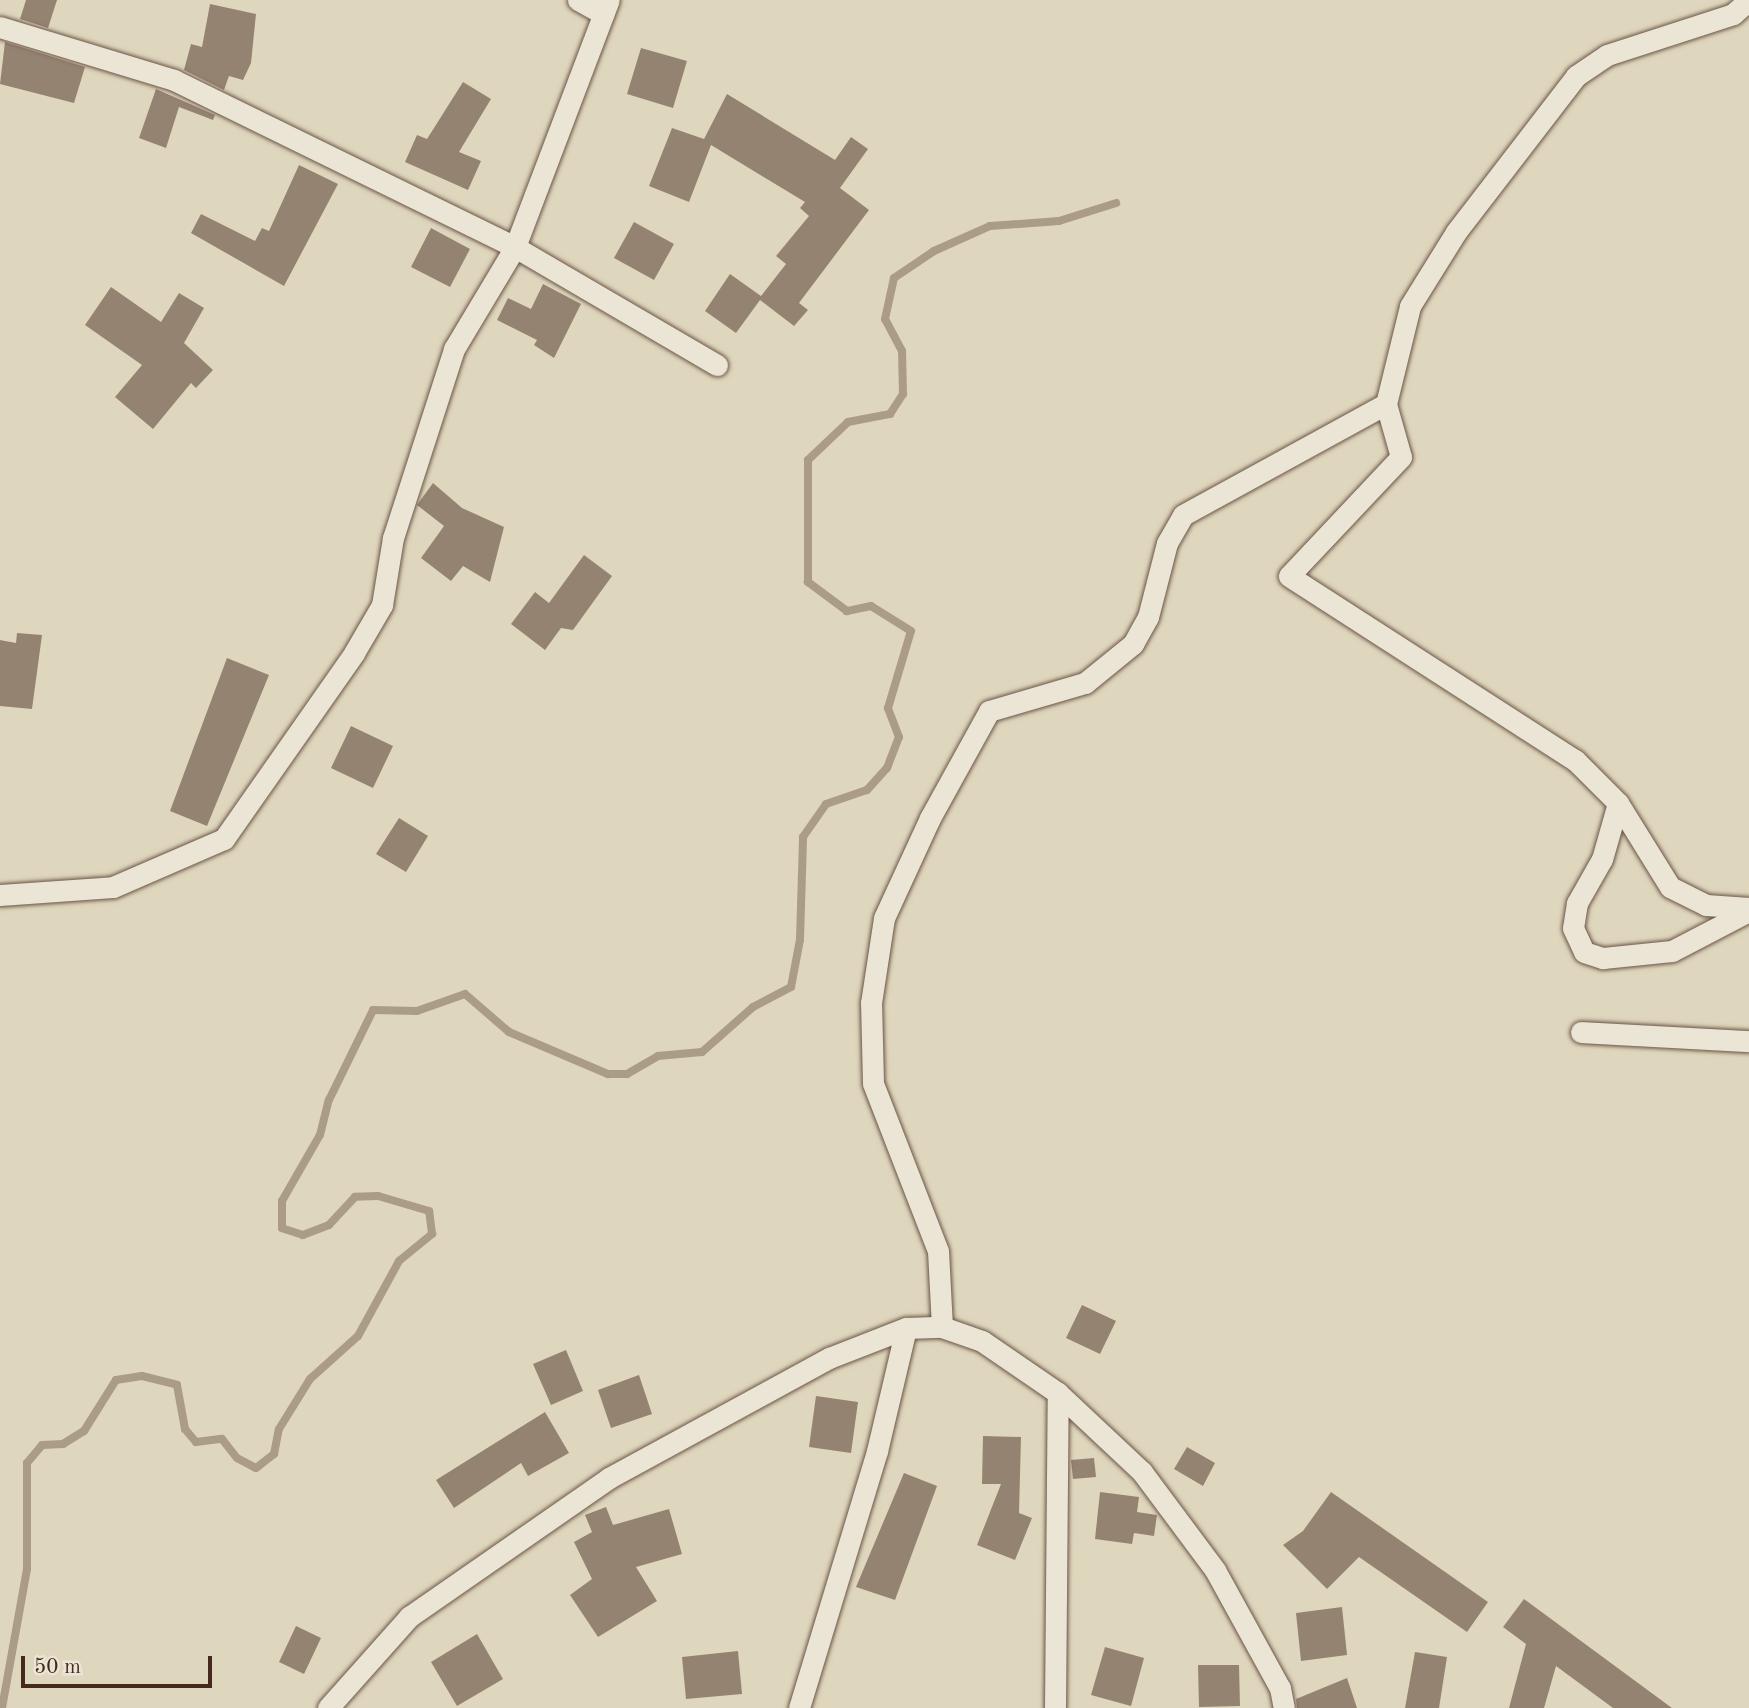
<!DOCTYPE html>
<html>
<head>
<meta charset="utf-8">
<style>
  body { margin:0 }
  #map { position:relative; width:1749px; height:1708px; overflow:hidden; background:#dfd7bd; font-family:"Old Standard TT",serif }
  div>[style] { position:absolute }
  .stream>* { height:8px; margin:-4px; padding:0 4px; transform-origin:4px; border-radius:4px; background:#ab9c87 }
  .building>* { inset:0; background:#958371 }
  .roads { filter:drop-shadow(0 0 2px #6c5446) drop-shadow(0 0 2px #6c5446) }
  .minor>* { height:21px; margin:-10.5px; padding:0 10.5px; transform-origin:10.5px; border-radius:10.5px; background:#eae5d4 }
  span { translate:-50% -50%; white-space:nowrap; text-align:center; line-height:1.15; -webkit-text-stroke:5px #eae5d4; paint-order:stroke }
  .scale { position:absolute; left:21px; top:1656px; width:191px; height:32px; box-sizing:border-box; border:4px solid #45291e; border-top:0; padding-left:9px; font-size:21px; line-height:24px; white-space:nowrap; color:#45291e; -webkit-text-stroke:5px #eae5d4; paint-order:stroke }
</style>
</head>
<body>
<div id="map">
  <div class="stream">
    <i style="left:2px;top:1708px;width:141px;rotate:-79.8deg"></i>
    <i style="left:27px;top:1569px;width:106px;rotate:-90deg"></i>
    <i style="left:27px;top:1463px;width:23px;rotate:-50deg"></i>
    <i style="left:42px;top:1445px;width:21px;rotate:-3deg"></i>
    <i style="left:63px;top:1444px;width:25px;rotate:-32deg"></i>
    <i style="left:84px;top:1431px;width:60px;rotate:-57.9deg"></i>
    <i style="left:116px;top:1380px;width:26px;rotate:-9deg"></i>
    <i style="left:142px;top:1376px;width:36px;rotate:14deg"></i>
    <i style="left:177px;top:1385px;width:45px;rotate:79.7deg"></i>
    <i style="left:185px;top:1429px;width:17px;rotate:50deg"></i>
    <i style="left:196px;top:1442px;width:26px;rotate:-7deg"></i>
    <i style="left:222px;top:1439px;width:24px;rotate:52deg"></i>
    <i style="left:237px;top:1458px;width:21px;rotate:28deg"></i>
    <i style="left:256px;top:1468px;width:23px;rotate:-38deg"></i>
    <i style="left:274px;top:1454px;width:25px;rotate:-79deg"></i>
    <i style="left:279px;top:1429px;width:59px;rotate:-58.2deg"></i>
    <i style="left:310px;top:1379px;width:64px;rotate:-41.9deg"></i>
    <i style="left:358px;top:1336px;width:85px;rotate:-61.3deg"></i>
    <i style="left:399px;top:1261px;width:43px;rotate:-39.3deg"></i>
    <i style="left:432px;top:1234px;width:23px;rotate:-97deg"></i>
    <i style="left:429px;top:1211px;width:53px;rotate:-163.6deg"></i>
    <i style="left:378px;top:1196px;width:23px;rotate:178deg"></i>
    <i style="left:355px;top:1197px;width:38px;rotate:133deg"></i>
    <i style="left:329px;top:1225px;width:28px;rotate:159deg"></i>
    <i style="left:303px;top:1235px;width:22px;rotate:-162deg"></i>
    <i style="left:282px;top:1228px;width:27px;rotate:-90deg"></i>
    <i style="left:282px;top:1201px;width:76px;rotate:-60.1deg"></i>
    <i style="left:320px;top:1135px;width:36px;rotate:-76deg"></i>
    <i style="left:329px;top:1100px;width:100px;rotate:-63.9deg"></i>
    <i style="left:373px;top:1010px;width:44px;rotate:1.3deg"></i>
    <i style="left:417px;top:1011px;width:51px;rotate:-19.5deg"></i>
    <i style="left:465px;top:994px;width:58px;rotate:40.8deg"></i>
    <i style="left:509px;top:1032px;width:108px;rotate:23deg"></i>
    <i style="left:608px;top:1074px;width:19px"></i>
    <i style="left:627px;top:1074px;width:36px;rotate:-30deg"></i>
    <i style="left:658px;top:1056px;width:44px;rotate:-5.2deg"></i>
    <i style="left:702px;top:1052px;width:68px;rotate:-41.4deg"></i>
    <i style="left:753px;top:1007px;width:43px;rotate:-27.8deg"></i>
    <i style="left:791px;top:987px;width:48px;rotate:-79.2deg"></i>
    <i style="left:800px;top:940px;width:103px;rotate:-88.3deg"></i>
    <i style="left:803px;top:837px;width:40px;rotate:-55.1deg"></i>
    <i style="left:826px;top:804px;width:43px;rotate:-18.9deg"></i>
    <i style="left:867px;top:790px;width:30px;rotate:-48deg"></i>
    <i style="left:887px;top:768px;width:33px;rotate:-69deg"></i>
    <i style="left:899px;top:737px;width:31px;rotate:-111deg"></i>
    <i style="left:888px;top:708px;width:80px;rotate:-73.4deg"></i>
    <i style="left:911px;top:631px;width:47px;rotate:-148deg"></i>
    <i style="left:871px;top:606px;width:25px;rotate:168deg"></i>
    <i style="left:847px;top:611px;width:49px;rotate:-143.4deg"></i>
    <i style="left:808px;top:582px;width:122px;rotate:-90deg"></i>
    <i style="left:808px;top:460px;width:55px;rotate:-43.5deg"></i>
    <i style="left:848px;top:422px;width:43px;rotate:-10.8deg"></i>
    <i style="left:890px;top:414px;width:24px;rotate:-57deg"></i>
    <i style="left:903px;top:394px;width:43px;rotate:-91.3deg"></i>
    <i style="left:902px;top:351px;width:36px;rotate:-118deg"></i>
    <i style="left:885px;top:319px;width:42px;rotate:-77.6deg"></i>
    <i style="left:894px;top:278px;width:48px;rotate:-34deg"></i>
    <i style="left:934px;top:251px;width:61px;rotate:-24.1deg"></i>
    <i style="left:990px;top:226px;width:69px;rotate:-4.1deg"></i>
    <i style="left:1059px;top:221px;width:60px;rotate:-17.5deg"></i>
  </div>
  <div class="building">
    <i style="clip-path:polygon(26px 0,57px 0,48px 28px,20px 19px)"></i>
    <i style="clip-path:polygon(210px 4px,256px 14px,251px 63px,243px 80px,229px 76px,224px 90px,184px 70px,191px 44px,202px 47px)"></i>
    <i style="clip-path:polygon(5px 42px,85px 67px,74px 103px,0 84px)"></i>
    <i style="clip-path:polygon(641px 48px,687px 61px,673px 108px,627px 94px)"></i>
    <i style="clip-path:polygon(463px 82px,491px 99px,459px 152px,481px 161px,468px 190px,405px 162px,417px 135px,427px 139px)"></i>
    <i style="clip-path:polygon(156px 89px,215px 115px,213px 120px,179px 107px,166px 148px,139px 138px)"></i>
    <i style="clip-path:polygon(727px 94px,835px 160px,851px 137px,868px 149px,840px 188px,869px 210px,799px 303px,808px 310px,794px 326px,760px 300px,736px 333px,705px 311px,730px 274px,761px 296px,786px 264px,776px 256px,809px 216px,800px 208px,805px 202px,711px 145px,689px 202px,649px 186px,672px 128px,704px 139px)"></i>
    <i style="clip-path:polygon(299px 165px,338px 184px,284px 286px,191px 233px,201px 214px,255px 241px,262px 228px,269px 231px)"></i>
    <i style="clip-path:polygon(634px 222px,674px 244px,654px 280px,614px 258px)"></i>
    <i style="clip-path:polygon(431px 228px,470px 249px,450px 287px,411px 267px)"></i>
    <i style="clip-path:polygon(543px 284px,581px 304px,554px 358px,534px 345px,537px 340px,497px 320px,508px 298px,531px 309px)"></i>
    <i style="clip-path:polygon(111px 287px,161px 322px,179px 293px,204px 308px,184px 343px,213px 370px,196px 388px,191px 383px,153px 429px,115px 397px,142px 365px,85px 325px)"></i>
    <i style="clip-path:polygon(433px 483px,462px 508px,504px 527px,490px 582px,463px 566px,451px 581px,421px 558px,444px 526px,417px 505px)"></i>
    <i style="clip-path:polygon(584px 555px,612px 576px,573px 630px,561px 628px,545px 650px,511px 624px,535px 592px,549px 603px)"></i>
    <i style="clip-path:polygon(17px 633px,42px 635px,32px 709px,0 706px,0 640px,16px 643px)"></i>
    <i style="clip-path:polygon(227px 658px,269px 675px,207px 826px,170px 811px)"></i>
    <i style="clip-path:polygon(351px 726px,393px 746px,373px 788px,331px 768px)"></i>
    <i style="clip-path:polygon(399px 818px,428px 836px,406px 872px,376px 854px)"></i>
    <i style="clip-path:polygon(1082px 1305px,1116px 1321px,1100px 1354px,1066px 1338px)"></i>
    <i style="clip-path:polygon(566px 1350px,583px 1391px,551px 1405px,533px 1364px)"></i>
    <i style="clip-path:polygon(639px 1375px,652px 1414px,611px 1428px,598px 1390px)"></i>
    <i style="clip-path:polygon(816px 1396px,858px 1402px,851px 1453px,809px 1447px)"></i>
    <i style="clip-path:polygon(545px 1412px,569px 1453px,528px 1476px,521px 1463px,454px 1508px,436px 1480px)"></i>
    <i style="clip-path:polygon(983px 1436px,1021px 1437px,1019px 1513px,1032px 1518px,1015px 1560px,977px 1545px,1001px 1484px,982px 1484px)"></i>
    <i style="clip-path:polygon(1187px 1447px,1215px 1463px,1203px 1486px,1174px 1469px)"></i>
    <i style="clip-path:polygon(1094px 1458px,1096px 1477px,1073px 1479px,1071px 1460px)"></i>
    <i style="clip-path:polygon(904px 1473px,937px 1486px,895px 1600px,856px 1587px)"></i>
    <i style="clip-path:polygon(1100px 1492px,1139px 1497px,1137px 1512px,1157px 1515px,1154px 1536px,1134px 1533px,1132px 1544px,1095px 1539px)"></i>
    <i style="clip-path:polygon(1331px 1492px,1488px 1602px,1467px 1632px,1359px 1557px,1327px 1589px,1283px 1545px,1303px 1531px)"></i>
    <i style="clip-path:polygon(606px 1507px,613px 1525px,669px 1509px,682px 1554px,636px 1567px,657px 1601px,598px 1637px,570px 1595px,592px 1579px,574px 1542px,592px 1532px,585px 1515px)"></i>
    <i style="clip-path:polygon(1524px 1599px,1672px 1708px,1613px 1708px,1556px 1666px,1544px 1708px,1509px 1708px,1526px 1644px,1503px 1627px)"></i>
    <i style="clip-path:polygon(1342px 1607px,1347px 1655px,1301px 1661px,1296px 1613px)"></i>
    <i style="clip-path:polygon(296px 1626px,321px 1638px,304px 1674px,279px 1662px)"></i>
    <i style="clip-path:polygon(477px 1634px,503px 1679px,457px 1706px,431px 1662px)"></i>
    <i style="clip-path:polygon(1105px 1647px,1144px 1658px,1131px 1706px,1091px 1695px)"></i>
    <i style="clip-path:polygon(738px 1651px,742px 1694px,686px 1699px,682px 1657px)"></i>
    <i style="clip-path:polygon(1415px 1652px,1447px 1657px,1439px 1708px,1405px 1708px)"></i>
    <i style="clip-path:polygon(1198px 1665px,1239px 1665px,1240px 1706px,1199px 1707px)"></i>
    <i style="clip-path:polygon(1347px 1678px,1357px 1708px,1297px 1708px,1296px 1699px)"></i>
  </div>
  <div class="roads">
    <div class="minor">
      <i style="left:578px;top:0;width:29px;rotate:29deg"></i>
      <i style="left:0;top:27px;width:182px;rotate:16.9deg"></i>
      <i style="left:174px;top:80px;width:380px;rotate:26.1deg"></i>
      <i style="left:515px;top:247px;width:234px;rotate:30.3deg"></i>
      <i style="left:1386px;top:404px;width:101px;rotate:-76.2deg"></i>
      <i style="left:1410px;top:306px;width:87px;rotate:-58.1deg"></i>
      <i style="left:1456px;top:232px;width:197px;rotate:-52.4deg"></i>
      <i style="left:1576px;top:76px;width:37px;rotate:-34deg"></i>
      <i style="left:1607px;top:55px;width:133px;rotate:-18deg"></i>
      <i style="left:1733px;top:14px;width:21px;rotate:-41deg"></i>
      <i style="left:1618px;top:803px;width:99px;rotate:58.2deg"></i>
      <i style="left:1670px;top:887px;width:40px;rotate:26.6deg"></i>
      <i style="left:1706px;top:905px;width:43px;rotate:4deg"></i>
      <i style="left:0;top:895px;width:113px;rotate:-4deg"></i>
      <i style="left:113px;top:887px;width:121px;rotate:-23.4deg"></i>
      <i style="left:224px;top:839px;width:227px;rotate:-55deg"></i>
      <i style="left:354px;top:653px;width:56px;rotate:-59.7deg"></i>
      <i style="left:382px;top:605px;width:68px;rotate:-80.7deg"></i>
      <i style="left:393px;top:538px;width:199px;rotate:-72.1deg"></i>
      <i style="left:454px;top:349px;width:119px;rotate:-59.1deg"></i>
      <i style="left:515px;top:247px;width:264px;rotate:-69.2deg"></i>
      <i style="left:1581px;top:1032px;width:168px;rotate:3.1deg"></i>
      <i style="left:942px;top:1327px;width:76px;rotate:-93deg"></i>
      <i style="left:938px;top:1251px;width:180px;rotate:-111.2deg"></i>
      <i style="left:873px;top:1083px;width:80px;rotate:-91.4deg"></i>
      <i style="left:871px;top:1003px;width:86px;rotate:-81.3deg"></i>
      <i style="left:884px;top:918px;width:110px;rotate:-65.3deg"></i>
      <i style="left:930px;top:818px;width:122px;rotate:-61.1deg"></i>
      <i style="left:989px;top:711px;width:100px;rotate:-16.3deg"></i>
      <i style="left:1085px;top:683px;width:62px;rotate:-39.1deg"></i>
      <i style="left:1133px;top:644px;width:31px;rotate:-61deg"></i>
      <i style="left:1148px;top:617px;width:76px;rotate:-75.6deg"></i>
      <i style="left:1167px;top:543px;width:32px;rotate:-60deg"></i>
      <i style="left:1183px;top:515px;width:231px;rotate:-28.7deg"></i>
      <i style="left:1386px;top:404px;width:55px;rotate:74.2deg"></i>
      <i style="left:1401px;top:457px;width:163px;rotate:133.3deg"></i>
      <i style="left:1289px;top:576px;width:340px;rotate:32.8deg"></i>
      <i style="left:1575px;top:760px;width:61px;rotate:45deg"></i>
      <i style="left:1618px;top:803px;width:58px;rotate:105.9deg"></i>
      <i style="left:1602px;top:859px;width:51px;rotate:119.6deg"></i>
      <i style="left:1577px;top:903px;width:25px;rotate:99deg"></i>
      <i style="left:1573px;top:928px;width:26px;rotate:65deg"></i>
      <i style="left:1584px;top:952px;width:20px;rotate:18deg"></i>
      <i style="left:1603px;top:958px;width:69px;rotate:-5.8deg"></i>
      <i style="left:1672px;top:951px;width:87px;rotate:-27.5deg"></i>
      <i style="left:328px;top:1708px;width:122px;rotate:-48.3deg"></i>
      <i style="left:409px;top:1617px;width:244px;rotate:-34.8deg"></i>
      <i style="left:609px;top:1478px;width:251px;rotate:-28.6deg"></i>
      <i style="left:829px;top:1358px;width:83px;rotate:-21.3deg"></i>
      <i style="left:906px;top:1328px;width:36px;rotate:-2deg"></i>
      <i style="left:942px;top:1327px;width:42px;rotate:19.3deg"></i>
      <i style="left:982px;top:1341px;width:92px;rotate:34.4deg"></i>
      <i style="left:1058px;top:1393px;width:115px;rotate:43.2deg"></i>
      <i style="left:1142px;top:1472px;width:122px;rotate:53.3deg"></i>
      <i style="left:1215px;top:1570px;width:135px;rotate:61.2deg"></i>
      <i style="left:1280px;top:1688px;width:20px;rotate:79deg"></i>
      <i style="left:799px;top:1708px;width:269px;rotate:-73.1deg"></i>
      <i style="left:877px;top:1451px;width:126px;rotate:-76.7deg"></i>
      <i style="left:1055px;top:1708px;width:315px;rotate:-89.5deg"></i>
    </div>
  </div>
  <div class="scale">50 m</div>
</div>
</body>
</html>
